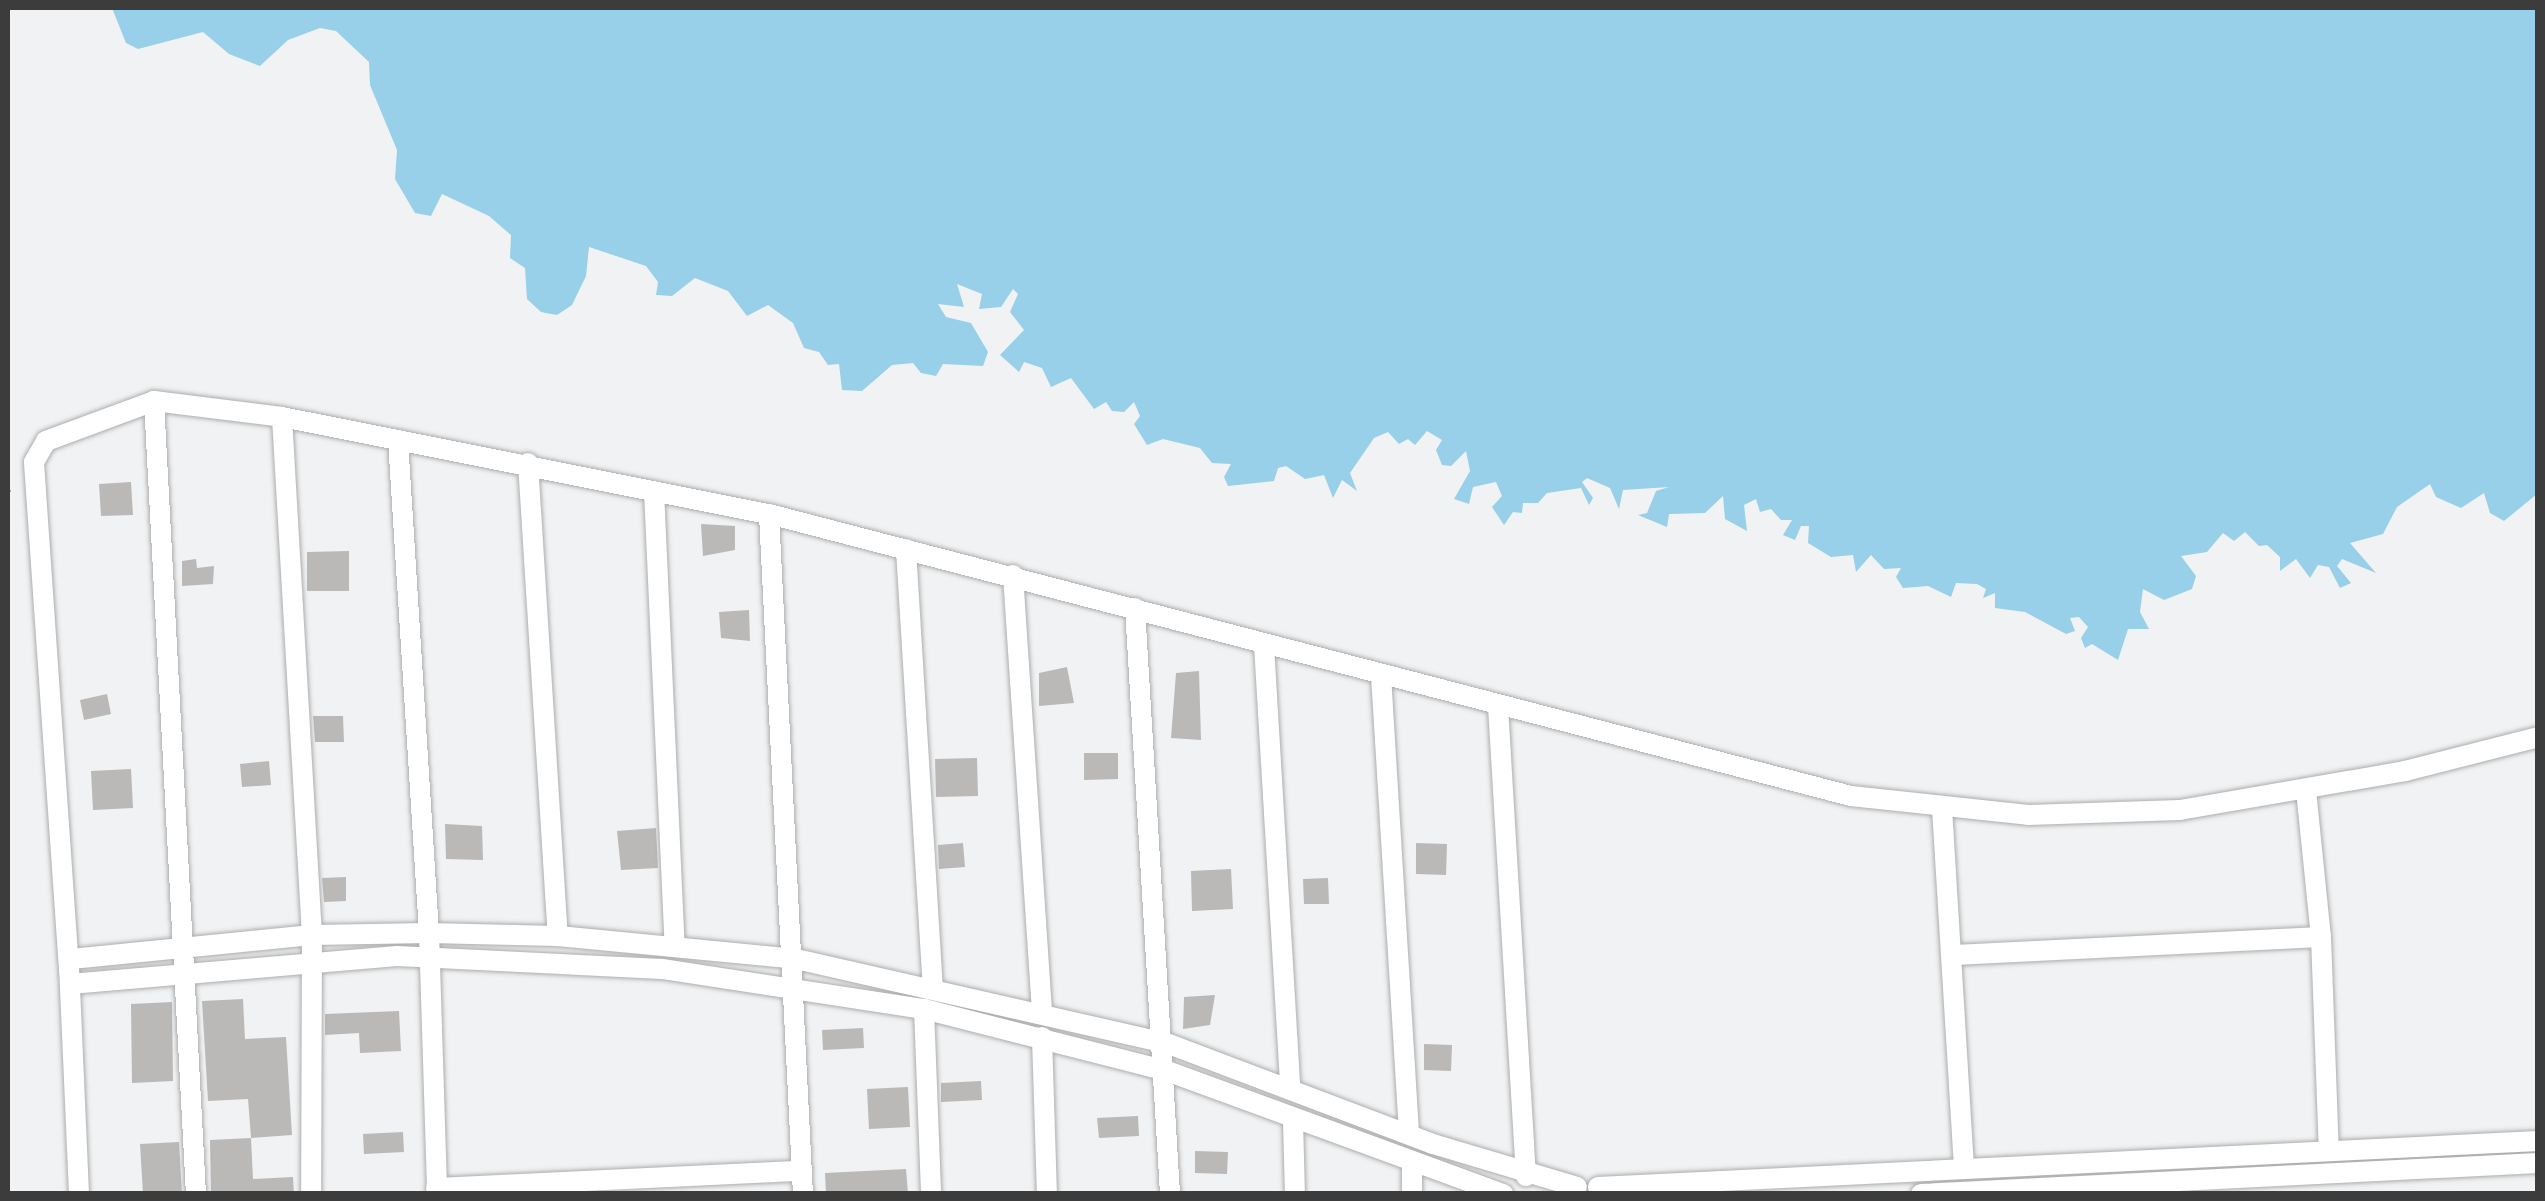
<!DOCTYPE html>
<html>
<head>
<meta charset="utf-8">
<style>
  body { margin:0 }
  #map { position:relative; width:2545px; height:1201px; overflow:hidden; background:#f1f2f3; font-family:"PT Sans",sans-serif }
  div>[style] { position:absolute }
  .water>* { inset:0; background:#98cfe9 }
  .building>* { inset:0; background:#bab9b8 }
  .path>* { height:4px; margin-top:-2px; transform-origin:0; background:repeating-linear-gradient(90deg,#a3a4a4 0 2.5px,transparent 0 10.5px) }
  .roads { filter:drop-shadow(0 0 2px #acadae) drop-shadow(0 0 2px #acadae) }
  .minor>* { height:20px; margin:-10px; padding:0 10px; transform-origin:10px; border-radius:10px; background:#fff }
  span { translate:-50% -50%; white-space:nowrap; text-align:center; line-height:1.15; -webkit-text-stroke:10px #fff; paint-order:stroke }
  .frame { position:absolute; inset:0; border:10px solid #3c3c3c; pointer-events:none }
</style>
</head>
<body>
<div id="map">
  <div class="water">
    <i style="clip-path:polygon(112px 8px,2537px 8px,2537px 494px,2504px 521px,2490px 513px,2484px 493px,2461px 508px,2436px 497px,2430px 484px,2397px 507px,2383px 534px,2350px 543px,2376px 573px,2342px 559px,2337px 566px,2351px 583px,2340px 588px,2329px 567px,2318px 565px,2310px 578px,2296px 559px,2280px 571px,2280px 557px,2267px 545px,2259px 546px,2245px 532px,2234px 541px,2223px 533px,2207px 552px,2181px 556px,2196px 576px,2192px 589px,2164px 600px,2143px 589px,2140px 612px,2149px 629px,2128px 629px,2118px 660px,2092px 644px,2085px 648px,2081px 638px,2088px 627px,2079px 617px,2070px 618px,2075px 631px,2066px 634px,2025px 612px,1995px 608px,1995px 593px,1983px 598px,1986px 589px,1977px 584px,1956px 583px,1951px 597px,1928px 586px,1903px 588px,1896px 577px,1901px 568px,1884px 569px,1871px 555px,1856px 572px,1853px 555px,1831px 557px,1808px 543px,1809px 526px,1801px 526px,1795px 540px,1783px 535px,1792px 520px,1781px 520px,1771px 509px,1760px 512px,1756px 499px,1744px 505px,1747px 531px,1725px 519px,1723px 496px,1705px 513px,1669px 514px,1667px 527px,1638px 515px,1647px 513px,1656px 491px,1669px 487px,1623px 490px,1619px 509px,1610px 488px,1587px 478px,1582px 482px,1593px 498px,1589px 505px,1581px 488px,1547px 493px,1538px 503px,1523px 503px,1522px 513px,1513px 512px,1504px 525px,1492px 507px,1502px 496px,1496px 482px,1473px 487px,1469px 504px,1454px 499px,1470px 471px,1466px 451px,1451px 466px,1442px 465px,1436px 450px,1442px 440px,1427px 431px,1415px 445px,1408px 439px,1399px 444px,1388px 432px,1374px 438px,1350px 473px,1357px 491px,1342px 480px,1333px 498px,1324px 475px,1305px 479px,1286px 466px,1278px 468px,1274px 481px,1228px 486px,1224px 477px,1231px 464px,1212px 463px,1200px 448px,1163px 439px,1147px 445px,1134px 424px,1140px 416px,1134px 402px,1124px 412px,1112px 411px,1106px 402px,1094px 409px,1071px 378px,1051px 387px,1042px 368px,1024px 362px,1019px 372px,1000px 355px,1024px 330px,1010px 312px,1018px 294px,1013px 289px,1001px 307px,979px 309px,982px 294px,957px 284px,964px 307px,938px 304px,946px 317px,971px 323px,988px 352px,983px 366px,943px 364px,936px 376px,921px 373px,913px 363px,892px 365px,862px 391px,842px 390px,839px 364px,828px 365px,819px 352px,804px 348px,793px 323px,768px 305px,747px 316px,728px 291px,695px 278px,672px 296px,656px 295px,658px 282px,646px 266px,589px 247px,586px 276px,572px 305px,557px 315px,541px 312px,527px 299px,525px 268px,510px 258px,511px 235px,489px 216px,442px 194px,431px 216px,415px 213px,395px 179px,397px 150px,370px 85px,369px 62px,336px 31px,320px 28px,288px 40px,260px 66px,229px 54px,203px 32px,138px 49px,126px 43px)"></i>
  </div>
  <div class="building">
    <i style="clip-path:polygon(131px 482px,133px 515px,101px 516px,99px 484px)"></i>
    <i style="clip-path:polygon(701px 524px,735px 526px,735px 550px,703px 556px)"></i>
    <i style="clip-path:polygon(349px 551px,349px 591px,307px 591px,307px 552px)"></i>
    <i style="clip-path:polygon(196px 559px,197px 568px,214px 566px,213px 584px,182px 586px,182px 561px)"></i>
    <i style="clip-path:polygon(749px 610px,750px 641px,721px 638px,719px 612px)"></i>
    <i style="clip-path:polygon(1067px 667px,1074px 703px,1039px 706px,1039px 673px)"></i>
    <i style="clip-path:polygon(1199px 671px,1201px 740px,1171px 738px,1176px 673px)"></i>
    <i style="clip-path:polygon(107px 694px,111px 714px,84px 720px,80px 700px)"></i>
    <i style="clip-path:polygon(313px 716px,343px 716px,344px 742px,315px 742px)"></i>
    <i style="clip-path:polygon(1084px 753px,1118px 753px,1118px 779px,1084px 780px)"></i>
    <i style="clip-path:polygon(977px 758px,978px 796px,936px 797px,935px 759px)"></i>
    <i style="clip-path:polygon(269px 761px,271px 785px,242px 787px,240px 764px)"></i>
    <i style="clip-path:polygon(131px 769px,133px 808px,93px 810px,91px 771px)"></i>
    <i style="clip-path:polygon(445px 824px,482px 826px,483px 860px,446px 859px)"></i>
    <i style="clip-path:polygon(656px 828px,658px 868px,621px 870px,617px 831px)"></i>
    <i style="clip-path:polygon(963px 843px,965px 867px,939px 869px,938px 845px)"></i>
    <i style="clip-path:polygon(1416px 843px,1447px 844px,1446px 875px,1416px 874px)"></i>
    <i style="clip-path:polygon(1231px 869px,1233px 909px,1192px 911px,1191px 871px)"></i>
    <i style="clip-path:polygon(346px 877px,346px 901px,324px 902px,322px 878px)"></i>
    <i style="clip-path:polygon(1328px 878px,1329px 904px,1304px 904px,1303px 879px)"></i>
    <i style="clip-path:polygon(1215px 995px,1210px 1025px,1183px 1029px,1184px 997px)"></i>
    <i style="clip-path:polygon(243px 999px,245px 1039px,286px 1037px,292px 1135px,251px 1138px,253px 1179px,293px 1177px,294px 1194px,211px 1194px,210px 1140px,251px 1138px,248px 1099px,208px 1101px,202px 1001px)"></i>
    <i style="clip-path:polygon(172px 1002px,173px 1081px,132px 1083px,131px 1004px)"></i>
    <i style="clip-path:polygon(399px 1011px,401px 1051px,360px 1053px,359px 1033px,325px 1035px,325px 1014px)"></i>
    <i style="clip-path:polygon(863px 1028px,864px 1048px,823px 1050px,822px 1030px)"></i>
    <i style="clip-path:polygon(1424px 1044px,1452px 1045px,1451px 1071px,1424px 1070px)"></i>
    <i style="clip-path:polygon(981px 1081px,982px 1100px,941px 1102px,941px 1083px)"></i>
    <i style="clip-path:polygon(908px 1087px,910px 1127px,869px 1129px,867px 1089px)"></i>
    <i style="clip-path:polygon(1138px 1116px,1139px 1136px,1099px 1138px,1097px 1118px)"></i>
    <i style="clip-path:polygon(403px 1132px,404px 1152px,364px 1154px,363px 1134px)"></i>
    <i style="clip-path:polygon(179px 1142px,182px 1194px,143px 1194px,140px 1144px)"></i>
    <i style="clip-path:polygon(1195px 1151px,1228px 1152px,1227px 1174px,1195px 1173px)"></i>
    <i style="clip-path:polygon(906px 1169px,908px 1194px,826px 1194px,825px 1173px)"></i>
  </div>
  <div class="path">
    <i style="left:8px;top:491px;width:10px;rotate:-29deg"></i>
  </div>
  <div class="roads">
    <div class="minor">
      <i style="left:154px;top:401px;width:794px;rotate:86.97deg"></i>
      <i style="left:282px;top:417px;width:519px;rotate:86.69deg"></i>
      <i style="left:312px;top:935px;width:259px;rotate:90.2deg"></i>
      <i style="left:398px;top:440px;width:494px;rotate:86.4deg"></i>
      <i style="left:429px;top:933px;width:261px;rotate:88.2deg"></i>
      <i style="left:528px;top:463px;width:474px;rotate:86.4deg"></i>
      <i style="left:654px;top:491px;width:456px;rotate:87.4deg"></i>
      <i style="left:769px;top:514px;width:681px;rotate:87.14deg"></i>
      <i style="left:906px;top:549px;width:440px;rotate:86.5deg"></i>
      <i style="left:1013px;top:575px;width:437px;rotate:86.2deg"></i>
      <i style="left:1135px;top:608px;width:587px;rotate:86.58deg"></i>
      <i style="left:1264px;top:645px;width:445px;rotate:86.6deg"></i>
      <i style="left:1381px;top:675px;width:460px;rotate:86.5deg"></i>
      <i style="left:1498px;top:706px;width:471px;rotate:86.6deg"></i>
      <i style="left:2306px;top:790px;width:148px;rotate:84.2deg"></i>
      <i style="left:2321px;top:937px;width:214px;rotate:87.9deg"></i>
      <i style="left:1942px;top:808px;width:361px;rotate:86.5deg"></i>
      <i style="left:1954px;top:955px;width:367px;rotate:-2.8deg"></i>
      <i style="left:71px;top:959px;width:242px;rotate:-5.7deg"></i>
      <i style="left:312px;top:935px;width:117px;rotate:-1deg"></i>
      <i style="left:429px;top:933px;width:129px;rotate:1.3deg"></i>
      <i style="left:558px;top:936px;width:239px;rotate:5.5deg"></i>
      <i style="left:796px;top:959px;width:379px;rotate:12.8deg"></i>
      <i style="left:1166px;top:1043px;width:285px;rotate:20.7deg"></i>
      <i style="left:1433px;top:1144px;width:150px;rotate:16.6deg"></i>
      <i style="left:70px;top:984px;width:523px;rotate:-93.95deg"></i>
      <i style="left:34px;top:462px;width:24px;rotate:-60deg"></i>
      <i style="left:46px;top:441px;width:115px;rotate:-20.3deg"></i>
      <i style="left:154px;top:401px;width:129px;rotate:7.1deg"></i>
      <i style="left:282px;top:417px;width:497px;rotate:11.3deg"></i>
      <i style="left:769px;top:514px;width:1118px;rotate:14.61deg"></i>
      <i style="left:1851px;top:796px;width:178px;rotate:6.1deg"></i>
      <i style="left:2028px;top:815px;width:152px;rotate:-1.9deg"></i>
      <i style="left:2180px;top:810px;width:228px;rotate:-9.8deg"></i>
      <i style="left:2405px;top:771px;width:137px;rotate:-14.3deg"></i>
      <i style="left:924px;top:1009px;width:185px;rotate:87.8deg"></i>
      <i style="left:1042px;top:1037px;width:157px;rotate:88.2deg"></i>
      <i style="left:1293px;top:1120px;width:74px;rotate:88.5deg"></i>
      <i style="left:1598px;top:1187px;width:941px;rotate:-2.8deg"></i>
      <i style="left:436px;top:1188px;width:366px;rotate:-2.7deg"></i>
      <i style="left:79px;top:1194px;width:210px;rotate:-92.5deg"></i>
      <i style="left:70px;top:984px;width:328px;rotate:-4.9deg"></i>
      <i style="left:397px;top:956px;width:265px;rotate:2.8deg"></i>
      <i style="left:662px;top:969px;width:265px;rotate:8.7deg"></i>
      <i style="left:924px;top:1009px;width:251px;rotate:14.3deg"></i>
      <i style="left:1167px;top:1071px;width:358px;rotate:20.1deg"></i>
      <i style="left:1412px;top:1194px;width:30px;rotate:-90deg"></i>
      <i style="left:1921px;top:1194px;width:618px;rotate:-2.88deg"></i>
    </div>
  </div>
  <div class="frame"></div>
</div>
</body>
</html>
